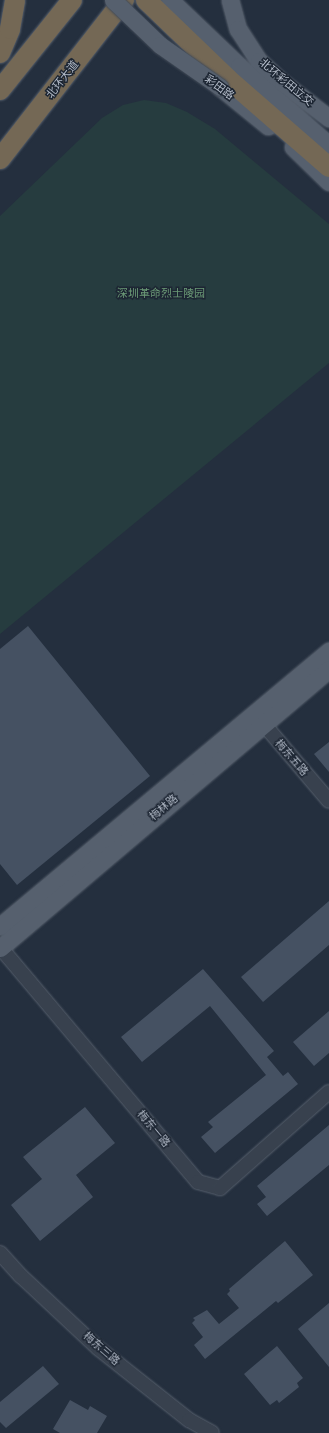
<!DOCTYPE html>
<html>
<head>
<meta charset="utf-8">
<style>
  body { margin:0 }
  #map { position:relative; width:329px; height:1433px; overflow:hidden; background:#242f3e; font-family:"DejaVu Sans","Noto Sans SC",sans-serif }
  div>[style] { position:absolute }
  .green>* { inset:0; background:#263c3f }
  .building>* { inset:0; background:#455162 }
  .roads { filter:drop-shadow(0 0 1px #565f6c) drop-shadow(0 0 1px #565f6c) }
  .minor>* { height:14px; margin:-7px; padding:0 7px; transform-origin:7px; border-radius:7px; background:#38414e }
  .major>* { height:17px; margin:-8.5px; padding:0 8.5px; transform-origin:8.5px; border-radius:8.5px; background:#56606e }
  .highway>* { height:20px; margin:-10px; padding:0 10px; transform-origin:10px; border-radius:10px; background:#746855 }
  .bridges { filter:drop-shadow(0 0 1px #414a57) drop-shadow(0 0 1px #414a57) }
  .major-bridge>* { height:17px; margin:-8.5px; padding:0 8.5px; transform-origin:8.5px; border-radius:8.5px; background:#56606e }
  span { translate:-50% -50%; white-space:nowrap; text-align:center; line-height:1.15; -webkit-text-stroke:3px #1d2633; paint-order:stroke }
  .street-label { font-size:11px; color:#b4bcc9 }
  .park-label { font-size:11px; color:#6b9a76 }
</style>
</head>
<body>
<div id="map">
  <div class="green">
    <i style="clip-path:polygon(144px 100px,166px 103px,187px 112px,215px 129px,329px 224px,329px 363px,0 634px,0 216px,102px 118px,123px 105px)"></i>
  </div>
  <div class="building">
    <i style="clip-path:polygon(28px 626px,150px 776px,17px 885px,0 864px,0 649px)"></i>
    <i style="clip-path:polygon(329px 742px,329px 772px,314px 754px)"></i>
    <i style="clip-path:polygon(329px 901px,329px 945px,263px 1002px,241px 977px)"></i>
    <i style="clip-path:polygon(203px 969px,274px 1051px,267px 1057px,283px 1076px,288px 1072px,298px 1084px,215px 1153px,201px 1137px,213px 1127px,208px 1122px,266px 1075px,210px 1006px,142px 1062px,121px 1037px)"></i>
    <i style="clip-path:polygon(329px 1011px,329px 1053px,314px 1066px,293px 1042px)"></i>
    <i style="clip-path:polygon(85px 1107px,115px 1143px,76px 1175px,93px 1197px,40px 1241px,11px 1205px,42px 1179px,23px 1157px)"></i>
    <i style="clip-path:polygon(329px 1125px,329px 1165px,267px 1216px,257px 1204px,266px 1197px,257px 1186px)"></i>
    <i style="clip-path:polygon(285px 1241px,313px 1275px,278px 1303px,276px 1301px,205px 1359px,194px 1345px,203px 1337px,192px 1323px,195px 1320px,193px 1318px,207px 1310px,219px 1324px,239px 1308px,227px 1294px,230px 1291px,229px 1289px)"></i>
    <i style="clip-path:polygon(329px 1303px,329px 1367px,298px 1329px)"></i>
    <i style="clip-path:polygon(277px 1346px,303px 1378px,297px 1383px,299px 1387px,279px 1403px,277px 1400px,270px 1405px,244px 1374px)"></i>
    <i style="clip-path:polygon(43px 1366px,59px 1384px,6px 1428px,0 1422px,0 1402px)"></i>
    <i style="clip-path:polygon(70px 1400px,88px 1410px,90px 1406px,107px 1416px,97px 1433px,60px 1433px,53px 1429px)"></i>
  </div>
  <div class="roads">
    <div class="minor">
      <i style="left:257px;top:716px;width:111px;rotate:49.7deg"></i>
      <i style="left:0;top:947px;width:307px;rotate:49.9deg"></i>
      <i style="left:198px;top:1182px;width:23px;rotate:15deg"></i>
      <i style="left:220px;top:1188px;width:145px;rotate:-41.4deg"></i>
      <i style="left:0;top:1253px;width:31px;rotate:48deg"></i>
      <i style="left:21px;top:1276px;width:105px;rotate:43.1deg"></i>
      <i style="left:98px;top:1348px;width:116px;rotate:38.4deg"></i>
      <i style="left:189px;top:1420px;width:26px;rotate:29deg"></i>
    </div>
    <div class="major">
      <i style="left:170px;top:0;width:95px;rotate:43.7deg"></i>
      <i style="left:239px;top:66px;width:120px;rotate:41.3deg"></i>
      <i style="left:230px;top:0;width:30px;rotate:75deg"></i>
      <i style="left:238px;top:29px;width:38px;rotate:57deg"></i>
      <i style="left:259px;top:61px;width:33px;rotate:43deg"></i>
      <i style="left:283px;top:83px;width:58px;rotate:37.3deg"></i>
      <i style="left:220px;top:87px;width:62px;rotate:39.1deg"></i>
      <i style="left:293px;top:147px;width:50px;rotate:44.2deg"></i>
      <i style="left:0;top:926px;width:429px;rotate:-39.9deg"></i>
      <i style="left:0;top:948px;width:431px;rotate:-40.3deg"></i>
    </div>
    <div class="highway">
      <i style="left:146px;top:0;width:114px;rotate:43.9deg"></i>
      <i style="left:228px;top:79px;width:134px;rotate:41.1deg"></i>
      <i style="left:0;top:53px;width:26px;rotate:-67deg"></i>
      <i style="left:10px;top:29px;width:29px;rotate:-80deg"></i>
      <i style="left:0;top:90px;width:115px;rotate:-51.3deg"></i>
      <i style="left:0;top:159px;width:202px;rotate:-52.1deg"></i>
    </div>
  </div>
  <div class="bridges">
    <div class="major-bridge">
      <i style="left:113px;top:0;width:65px;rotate:43.8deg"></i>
      <i style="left:160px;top:45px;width:73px;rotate:35deg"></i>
    </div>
  </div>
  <div class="street-label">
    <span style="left:63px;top:80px;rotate:-52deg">北环大道</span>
    <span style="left:286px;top:83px;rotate:40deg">北环彩田立交</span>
    <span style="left:219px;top:88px;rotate:36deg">彩田路</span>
    <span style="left:291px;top:758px;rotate:49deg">梅东五路</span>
    <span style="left:164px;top:808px;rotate:-40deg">梅林路</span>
    <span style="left:153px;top:1129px;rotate:50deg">梅东一路</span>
    <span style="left:101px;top:1349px;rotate:41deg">梅东三路</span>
  </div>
  <div class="park-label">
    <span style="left:161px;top:294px">深圳革命烈士陵园</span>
  </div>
</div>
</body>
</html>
